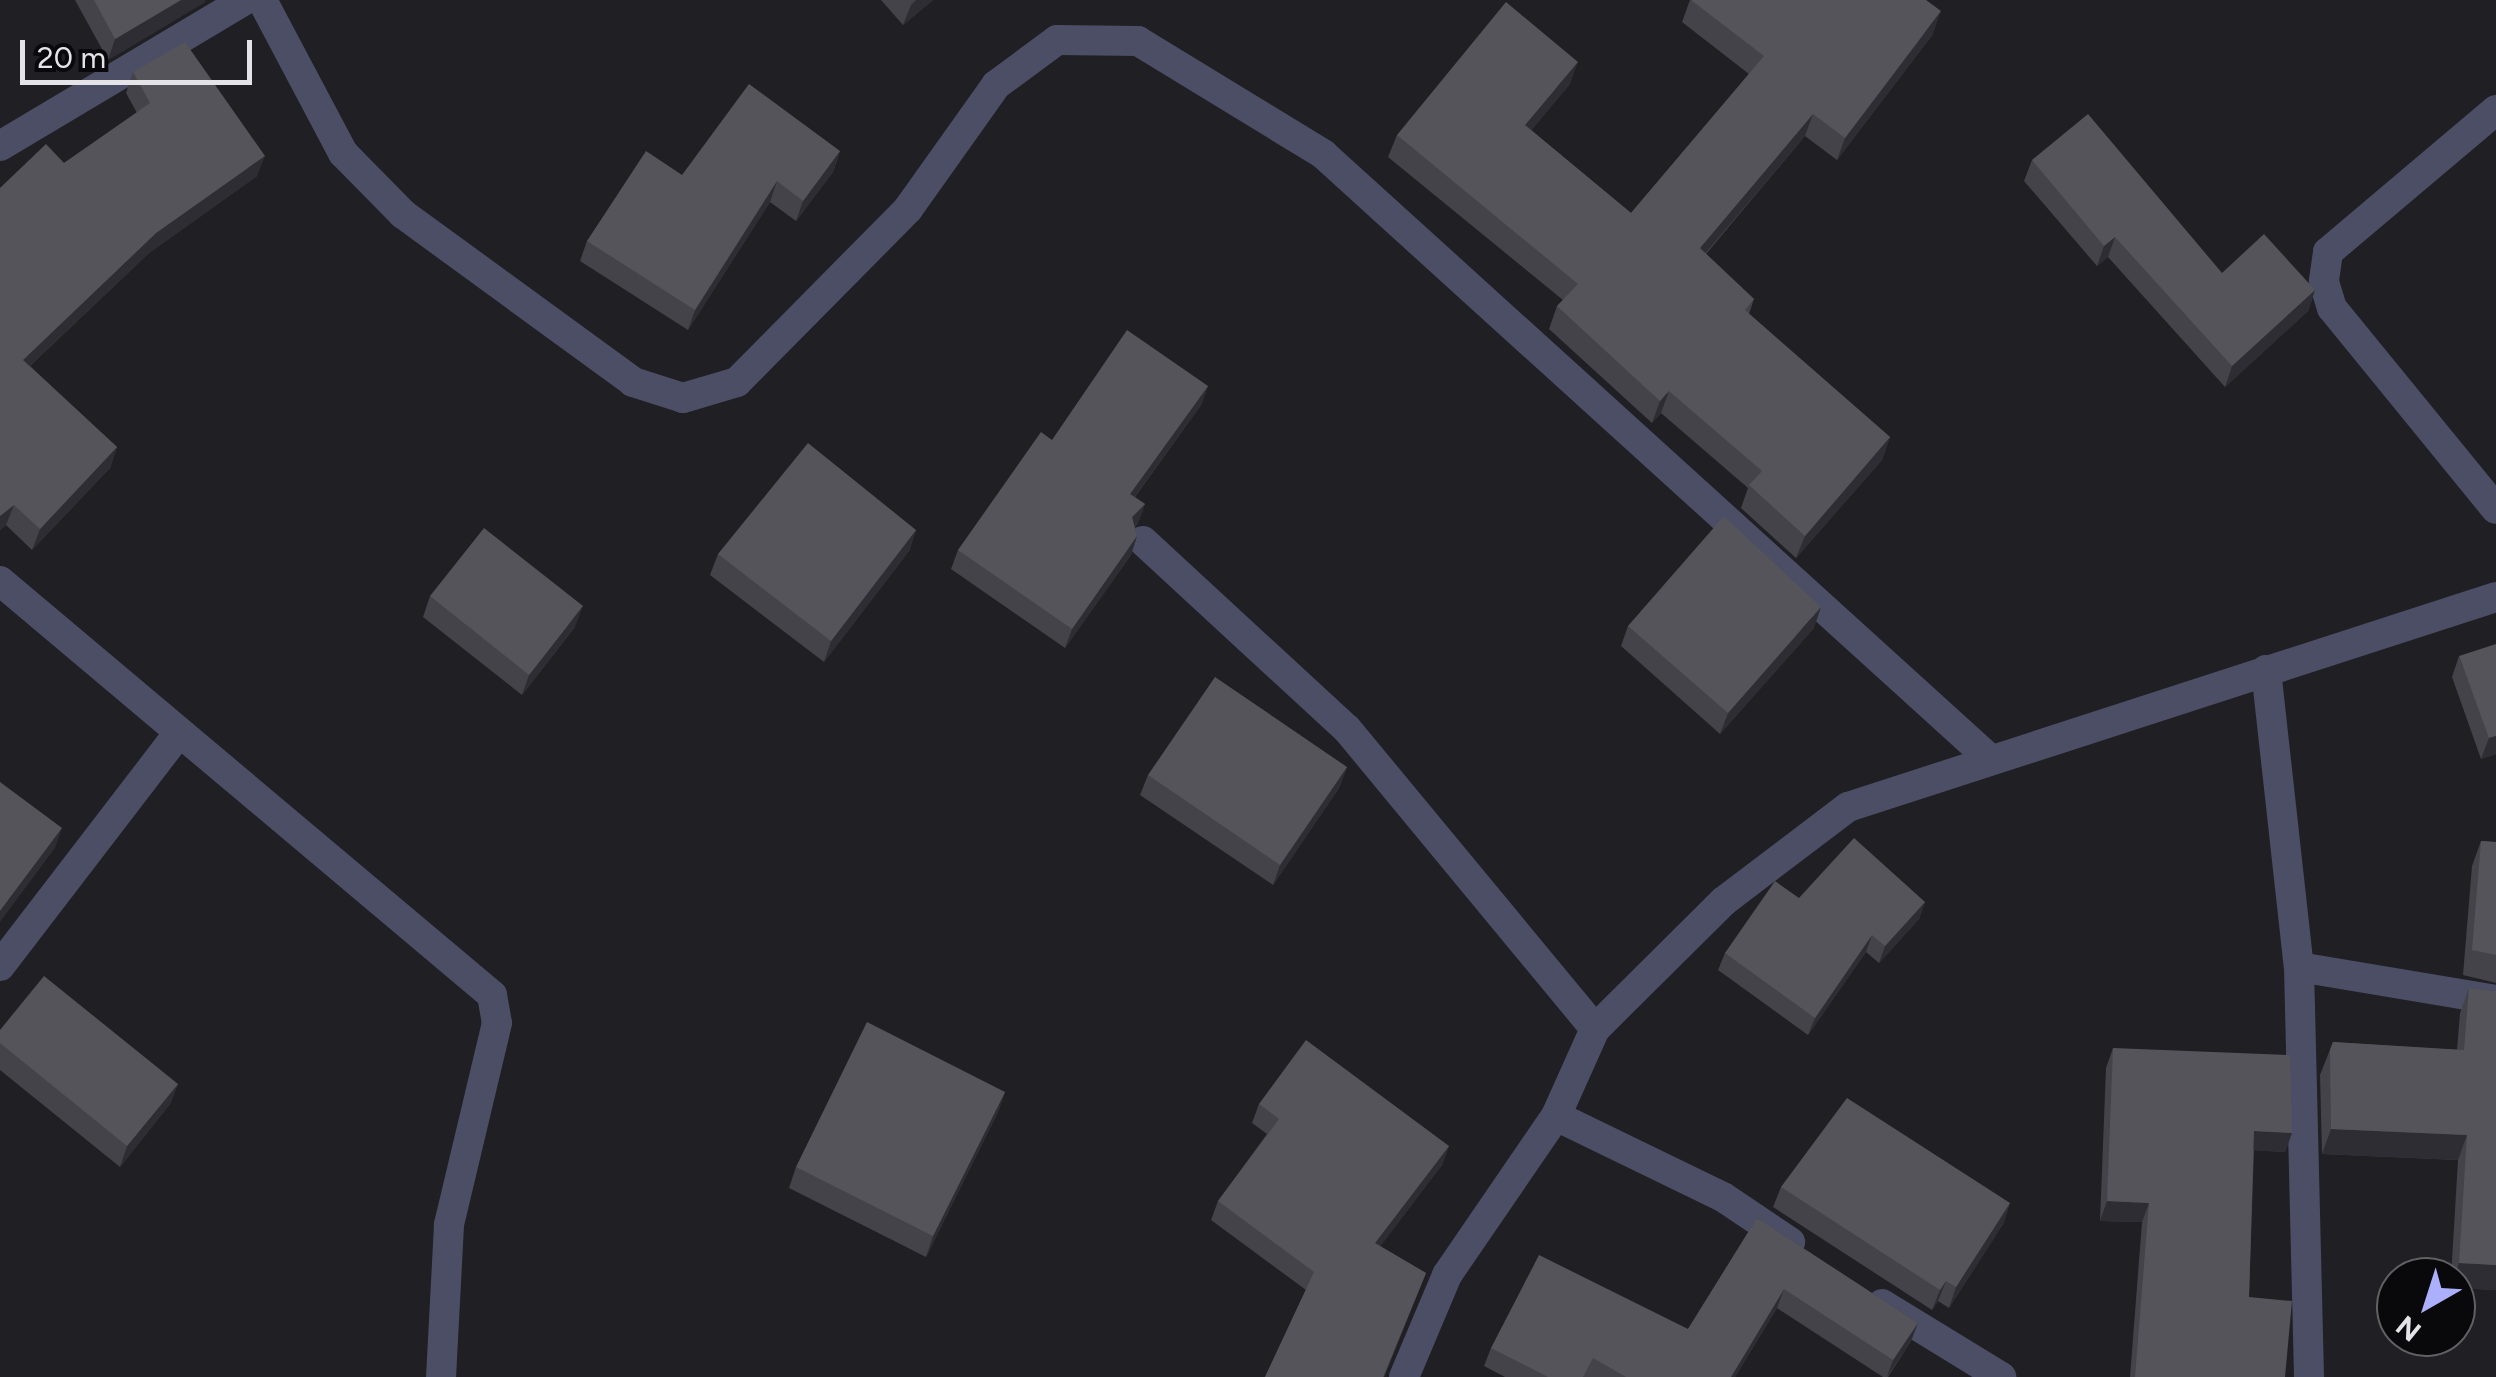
<!DOCTYPE html>
<html>
<head>
<meta charset="utf-8">
<style>
  body { margin:0 }
  #map { position:relative; width:2496px; height:1377px; overflow:hidden; background:#1f1f24; font-family:Figtree,sans-serif }
  div>[style] { position:absolute }
  .minor>* { height:30px; margin:-15px; padding:0 15px; transform-origin:15px; border-radius:15px; background:#4c4e65 }
  .wall>* { inset:0; background:#434349 }
  .shaded-wall>* { inset:0; background:#2d2d33 }
  .building>* { inset:0; background:#54545a }
  span { translate:-50% -50%; white-space:nowrap; text-align:center; line-height:1.15; -webkit-text-stroke:8px #09090b; paint-order:stroke }
  .north { position:absolute; left:2376px; top:1257px; width:100px; height:100px; box-sizing:border-box; background:#09090b; border:2px solid #616163; border-radius:50%; rotate:219deg; font-size:28px; font-weight:700; line-height:40px; text-align:center; color:#e4e4e8 }
  .north::after { content:''; display:block; margin:auto; width:35px; height:45px; background:#acaffb; clip-path:polygon(50% 0,100% 100%,50% 72%,0 100%) }
  .scale { position:absolute; left:20px; top:40px; width:232px; height:45px; box-sizing:border-box; border:5px solid #e4e4e8; border-top:0; padding-left:12px; font-size:30px; line-height:35px; white-space:nowrap; color:#e4e4e8; -webkit-text-stroke:8px #09090b; paint-order:stroke }
</style>
</head>
<body>
<div id="map">
  <div class="minor">
    <i style="left:262px;top:0;width:173px;rotate:62.1deg"></i>
    <i style="left:343px;top:153px;width:86px;rotate:45.5deg"></i>
    <i style="left:403px;top:214px;width:285px;rotate:36.1deg"></i>
    <i style="left:633px;top:382px;width:52px;rotate:17.7deg"></i>
    <i style="left:683px;top:398px;width:56px;rotate:-16.5deg"></i>
    <i style="left:737px;top:382px;width:243px;rotate:-45.3deg"></i>
    <i style="left:908px;top:209px;width:152px;rotate:-54.6deg"></i>
    <i style="left:996px;top:85px;width:76px;rotate:-36.4deg"></i>
    <i style="left:1057px;top:40px;width:81px;rotate:0.7deg"></i>
    <i style="left:1138px;top:41px;width:217px;rotate:31.4deg"></i>
    <i style="left:1323px;top:154px;width:902px;rotate:42.21deg"></i>
    <i style="left:2496px;top:110px;width:220px;rotate:139.8deg"></i>
    <i style="left:2328px;top:252px;width:30px;rotate:98deg"></i>
    <i style="left:2324px;top:282px;width:27px;rotate:73deg"></i>
    <i style="left:2332px;top:308px;width:259px;rotate:50.8deg"></i>
    <i style="left:0;top:146px;width:285px;rotate:-30.8deg"></i>
    <i style="left:1143px;top:541px;width:277px;rotate:42.7deg"></i>
    <i style="left:1347px;top:729px;width:389px;rotate:50.4deg"></i>
    <i style="left:0;top:581px;width:643px;rotate:40.08deg"></i>
    <i style="left:492px;top:995px;width:28px;rotate:80deg"></i>
    <i style="left:497px;top:1023px;width:208px;rotate:103.4deg"></i>
    <i style="left:449px;top:1225px;width:152px;rotate:93deg"></i>
    <i style="left:2266px;top:670px;width:299px;rotate:83.7deg"></i>
    <i style="left:2299px;top:967px;width:410px;rotate:88.6deg"></i>
    <i style="left:0;top:966px;width:294px;rotate:-52.5deg"></i>
    <i style="left:2299px;top:967px;width:200px;rotate:9.5deg"></i>
    <i style="left:1556px;top:1116px;width:186px;rotate:25.9deg"></i>
    <i style="left:1723px;top:1197px;width:81px;rotate:33.9deg"></i>
    <i style="left:1882px;top:1304px;width:140px;rotate:31.5deg"></i>
    <i style="left:1404px;top:1377px;width:111px;rotate:-67.1deg"></i>
    <i style="left:1447px;top:1275px;width:193px;rotate:-55.6deg"></i>
    <i style="left:1556px;top:1116px;width:95px;rotate:-65.9deg"></i>
    <i style="left:1595px;top:1029px;width:182px;rotate:-44.8deg"></i>
    <i style="left:1724px;top:901px;width:156px;rotate:-37.2deg"></i>
    <i style="left:1848px;top:807px;width:681px;rotate:-17.96deg"></i>
  </div>
  <div class="wall">
    <i style="clip-path:polygon(75px 0,205px 0,205px 2px,108px 60px)"></i>
    <i style="clip-path:polygon(881px 0,933px 0,903px 25px)"></i>
    <i style="clip-path:polygon(1690px 0,1933px 34px,1837px 160px,1805px 136px,1706px 254px,1754px 299px,1749px 314px,1890px 437px,1882px 460px,1796px 558px,1741px 508px,1748px 488px,1661px 413px,1652px 423px,1549px 329px,1557px 306px,1563px 300px,1388px 157px,1397px 135px,1570px 84px,1531px 130px,1631px 213px,1749px 74px,1682px 22px)"></i>
    <i style="clip-path:polygon(133px 72px,257px 176px,149px 253px,30px 366px,117px 447px,110px 468px,32px 550px,6px 525px,0 530px,0 188px,64px 163px,137px 113px,126px 93px)"></i>
    <i style="clip-path:polygon(840px 151px,833px 172px,796px 221px,770px 202px,688px 330px,580px 261px,587px 241px,682px 175px)"></i>
    <i style="clip-path:polygon(2032px 160px,2222px 273px,2315px 290px,2308px 311px,2225px 387px,2108px 257px,2097px 266px,2024px 181px)"></i>
    <i style="clip-path:polygon(1208px 386px,1201px 405px,1135px 497px,1145px 504px,1138px 523px,1135px 527px,1137px 536px,1131px 555px,1065px 648px,951px 569px,958px 550px,1052px 440px)"></i>
    <i style="clip-path:polygon(916px 530px,909px 551px,824px 662px,710px 575px,718px 554px)"></i>
    <i style="clip-path:polygon(430px 596px,575px 627px,522px 695px,423px 617px)"></i>
    <i style="clip-path:polygon(1628px 626px,1814px 628px,1720px 734px,1621px 646px)"></i>
    <i style="clip-path:polygon(2459px 656px,2496px 754px,2481px 759px,2452px 677px)"></i>
    <i style="clip-path:polygon(1347px 767px,1339px 788px,1273px 885px,1140px 795px,1148px 775px)"></i>
    <i style="clip-path:polygon(2481px 841px,2496px 842px,2496px 983px,2463px 975px,2472px 866px)"></i>
    <i style="clip-path:polygon(1799px 898px,1925px 902px,1919px 919px,1879px 963px,1866px 952px,1808px 1035px,1718px 970px,1725px 953px)"></i>
    <i style="clip-path:polygon(2469px 988px,2496px 991px,2496px 1290px,2456px 1288px,2456px 1277px,2451px 1277px,2458px 1160px,2322px 1154px,2320px 1075px,2333px 1042px,2457px 1050px,2460px 1013px)"></i>
    <i style="clip-path:polygon(0 1030px,178px 1084px,170px 1104px,120px 1167px,0 1070px)"></i>
    <i style="clip-path:polygon(2113px 1048px,2292px 1133px,2285px 1152px,2254px 1150px,2249px 1297px,2285px 1377px,2130px 1377px,2142px 1222px,2100px 1221px,2106px 1068px)"></i>
    <i style="clip-path:polygon(1005px 1092px,998px 1112px,926px 1257px,789px 1188px,796px 1167px)"></i>
    <i style="clip-path:polygon(1259px 1104px,1449px 1146px,1442px 1165px,1380px 1246px,1426px 1273px,1384px 1377px,1265px 1377px,1306px 1290px,1211px 1220px,1218px 1201px,1267px 1134px,1252px 1123px)"></i>
    <i style="clip-path:polygon(1781px 1187px,2010px 1203px,2003px 1224px,1949px 1308px,1938px 1301px,1932px 1310px,1773px 1207px)"></i>
    <i style="clip-path:polygon(1757px 1218px,1918px 1323px,1911px 1341px,1888px 1377px,1883px 1377px,1777px 1308px,1735px 1377px,1505px 1377px,1484px 1366px,1491px 1348px,1688px 1329px)"></i>
  </div>
  <div class="shaded-wall">
    <i style="clip-path:polygon(181px 0,205px 0,205px 2px,108px 60px,115px 39px)"></i>
    <i style="clip-path:polygon(916px 0,933px 0,903px 25px,911px 5px)"></i>
    <i style="clip-path:polygon(1941px 11px,1933px 34px,1837px 160px,1845px 138px)"></i>
    <i style="clip-path:polygon(1578px 62px,1570px 84px,1517px 148px,1525px 125px)"></i>
    <i style="clip-path:polygon(1813px 114px,1805px 136px,1691px 270px,1700px 248px)"></i>
    <i style="clip-path:polygon(840px 151px,833px 172px,796px 221px,803px 201px)"></i>
    <i style="clip-path:polygon(265px 156px,257px 176px,149px 253px,15px 380px,23px 360px,156px 233px)"></i>
    <i style="clip-path:polygon(777px 181px,770px 202px,688px 330px,695px 310px)"></i>
    <i style="clip-path:polygon(2115px 237px,2108px 257px,2097px 266px,2104px 246px)"></i>
    <i style="clip-path:polygon(2315px 290px,2308px 311px,2225px 387px,2232px 366px)"></i>
    <i style="clip-path:polygon(1208px 386px,1201px 405px,1123px 513px,1130px 494px)"></i>
    <i style="clip-path:polygon(1669px 391px,1661px 413px,1652px 423px,1660px 401px)"></i>
    <i style="clip-path:polygon(1890px 437px,1882px 460px,1796px 558px,1805px 536px)"></i>
    <i style="clip-path:polygon(117px 447px,110px 468px,32px 550px,40px 529px)"></i>
    <i style="clip-path:polygon(1145px 504px,1138px 523px,1125px 536px,1132px 517px)"></i>
    <i style="clip-path:polygon(14px 505px,6px 525px,0 530px,0 516px)"></i>
    <i style="clip-path:polygon(916px 530px,909px 551px,824px 662px,831px 641px)"></i>
    <i style="clip-path:polygon(1137px 536px,1131px 555px,1065px 648px,1072px 629px)"></i>
    <i style="clip-path:polygon(583px 606px,575px 627px,522px 695px,529px 675px)"></i>
    <i style="clip-path:polygon(1821px 607px,1814px 628px,1720px 734px,1728px 713px)"></i>
    <i style="clip-path:polygon(2496px 736px,2496px 754px,2481px 759px,2489px 738px)"></i>
    <i style="clip-path:polygon(1347px 767px,1339px 788px,1273px 885px,1280px 865px)"></i>
    <i style="clip-path:polygon(62px 828px,55px 848px,0 922px,0 911px)"></i>
    <i style="clip-path:polygon(1925px 902px,1919px 919px,1879px 963px,1885px 946px)"></i>
    <i style="clip-path:polygon(1872px 935px,1866px 952px,1808px 1035px,1815px 1018px)"></i>
    <i style="clip-path:polygon(178px 1084px,170px 1104px,120px 1167px,127px 1146px)"></i>
    <i style="clip-path:polygon(1005px 1092px,998px 1112px,926px 1257px,933px 1236px)"></i>
    <i style="clip-path:polygon(2331px 1129px,2467px 1135px,2458px 1160px,2322px 1154px)"></i>
    <i style="clip-path:polygon(2254px 1131px,2292px 1133px,2285px 1152px,2247px 1150px)"></i>
    <i style="clip-path:polygon(1449px 1146px,1442px 1165px,1368px 1263px,1375px 1243px)"></i>
    <i style="clip-path:polygon(2107px 1201px,2149px 1203px,2142px 1222px,2100px 1221px)"></i>
    <i style="clip-path:polygon(2010px 1203px,2003px 1224px,1949px 1308px,1956px 1287px)"></i>
    <i style="clip-path:polygon(2459px 1263px,2496px 1265px,2496px 1290px,2456px 1288px,2456px 1277px,2454px 1277px)"></i>
    <i style="clip-path:polygon(1946px 1281px,1938px 1301px,1932px 1310px,1940px 1290px)"></i>
    <i style="clip-path:polygon(1784px 1289px,1777px 1308px,1735px 1377px,1731px 1377px)"></i>
    <i style="clip-path:polygon(1918px 1323px,1911px 1341px,1887px 1377px,1893px 1360px)"></i>
  </div>
  <div class="building">
    <i style="clip-path:polygon(94px 0,181px 0,115px 39px)"></i>
    <i style="clip-path:polygon(1691px 0,1926px 0,1941px 11px,1845px 138px,1813px 114px,1700px 248px,1754px 299px,1745px 310px,1890px 437px,1805px 536px,1749px 485px,1762px 471px,1669px 391px,1660px 401px,1557px 306px,1578px 284px,1397px 135px,1506px 2px,1578px 62px,1525px 125px,1631px 213px,1764px 56px)"></i>
    <i style="clip-path:polygon(185px 42px,265px 156px,156px 233px,23px 360px,117px 447px,40px 529px,14px 505px,0 516px,0 188px,46px 144px,64px 163px,150px 103px,133px 72px)"></i>
    <i style="clip-path:polygon(749px 84px,840px 151px,803px 201px,777px 181px,695px 310px,587px 241px,646px 151px,682px 175px)"></i>
    <i style="clip-path:polygon(2088px 114px,2222px 273px,2264px 234px,2315px 290px,2232px 366px,2115px 237px,2104px 246px,2032px 160px)"></i>
    <i style="clip-path:polygon(1127px 330px,1208px 386px,1130px 494px,1145px 504px,1132px 517px,1137px 536px,1072px 629px,958px 550px,1041px 432px,1052px 440px)"></i>
    <i style="clip-path:polygon(808px 443px,916px 530px,831px 641px,718px 554px)"></i>
    <i style="clip-path:polygon(1724px 516px,1821px 607px,1728px 713px,1628px 626px)"></i>
    <i style="clip-path:polygon(484px 528px,583px 606px,529px 675px,430px 596px)"></i>
    <i style="clip-path:polygon(2496px 644px,2496px 736px,2489px 738px,2459px 656px)"></i>
    <i style="clip-path:polygon(1215px 677px,1347px 767px,1280px 865px,1148px 775px)"></i>
    <i style="clip-path:polygon(0 782px,62px 828px,0 911px)"></i>
    <i style="clip-path:polygon(1854px 838px,1925px 902px,1885px 946px,1872px 935px,1815px 1018px,1725px 953px,1775px 881px,1799px 898px)"></i>
    <i style="clip-path:polygon(2481px 841px,2496px 842px,2496px 955px,2472px 950px)"></i>
    <i style="clip-path:polygon(44px 976px,178px 1084px,127px 1146px,0 1043px,0 1030px)"></i>
    <i style="clip-path:polygon(2469px 988px,2496px 991px,2496px 1265px,2459px 1263px,2467px 1135px,2331px 1129px,2330px 1050px,2333px 1042px,2464px 1050px)"></i>
    <i style="clip-path:polygon(867px 1022px,1005px 1092px,933px 1236px,796px 1167px)"></i>
    <i style="clip-path:polygon(1306px 1040px,1449px 1146px,1375px 1243px,1426px 1273px,1383px 1377px,1265px 1377px,1314px 1272px,1218px 1201px,1279px 1119px,1259px 1104px)"></i>
    <i style="clip-path:polygon(2113px 1048px,2290px 1055px,2292px 1133px,2254px 1131px,2249px 1297px,2292px 1301px,2285px 1377px,2135px 1377px,2149px 1203px,2107px 1201px)"></i>
    <i style="clip-path:polygon(1847px 1098px,2010px 1203px,1956px 1287px,1946px 1281px,1940px 1290px,1781px 1187px)"></i>
    <i style="clip-path:polygon(1757px 1218px,1918px 1323px,1893px 1360px,1784px 1289px,1731px 1377px,1626px 1377px,1593px 1358px,1583px 1377px,1548px 1377px,1491px 1348px,1539px 1255px,1688px 1329px)"></i>
  </div>
  <div class="north">N</div>
  <div class="scale">20 m</div>
</div>
</body>
</html>
